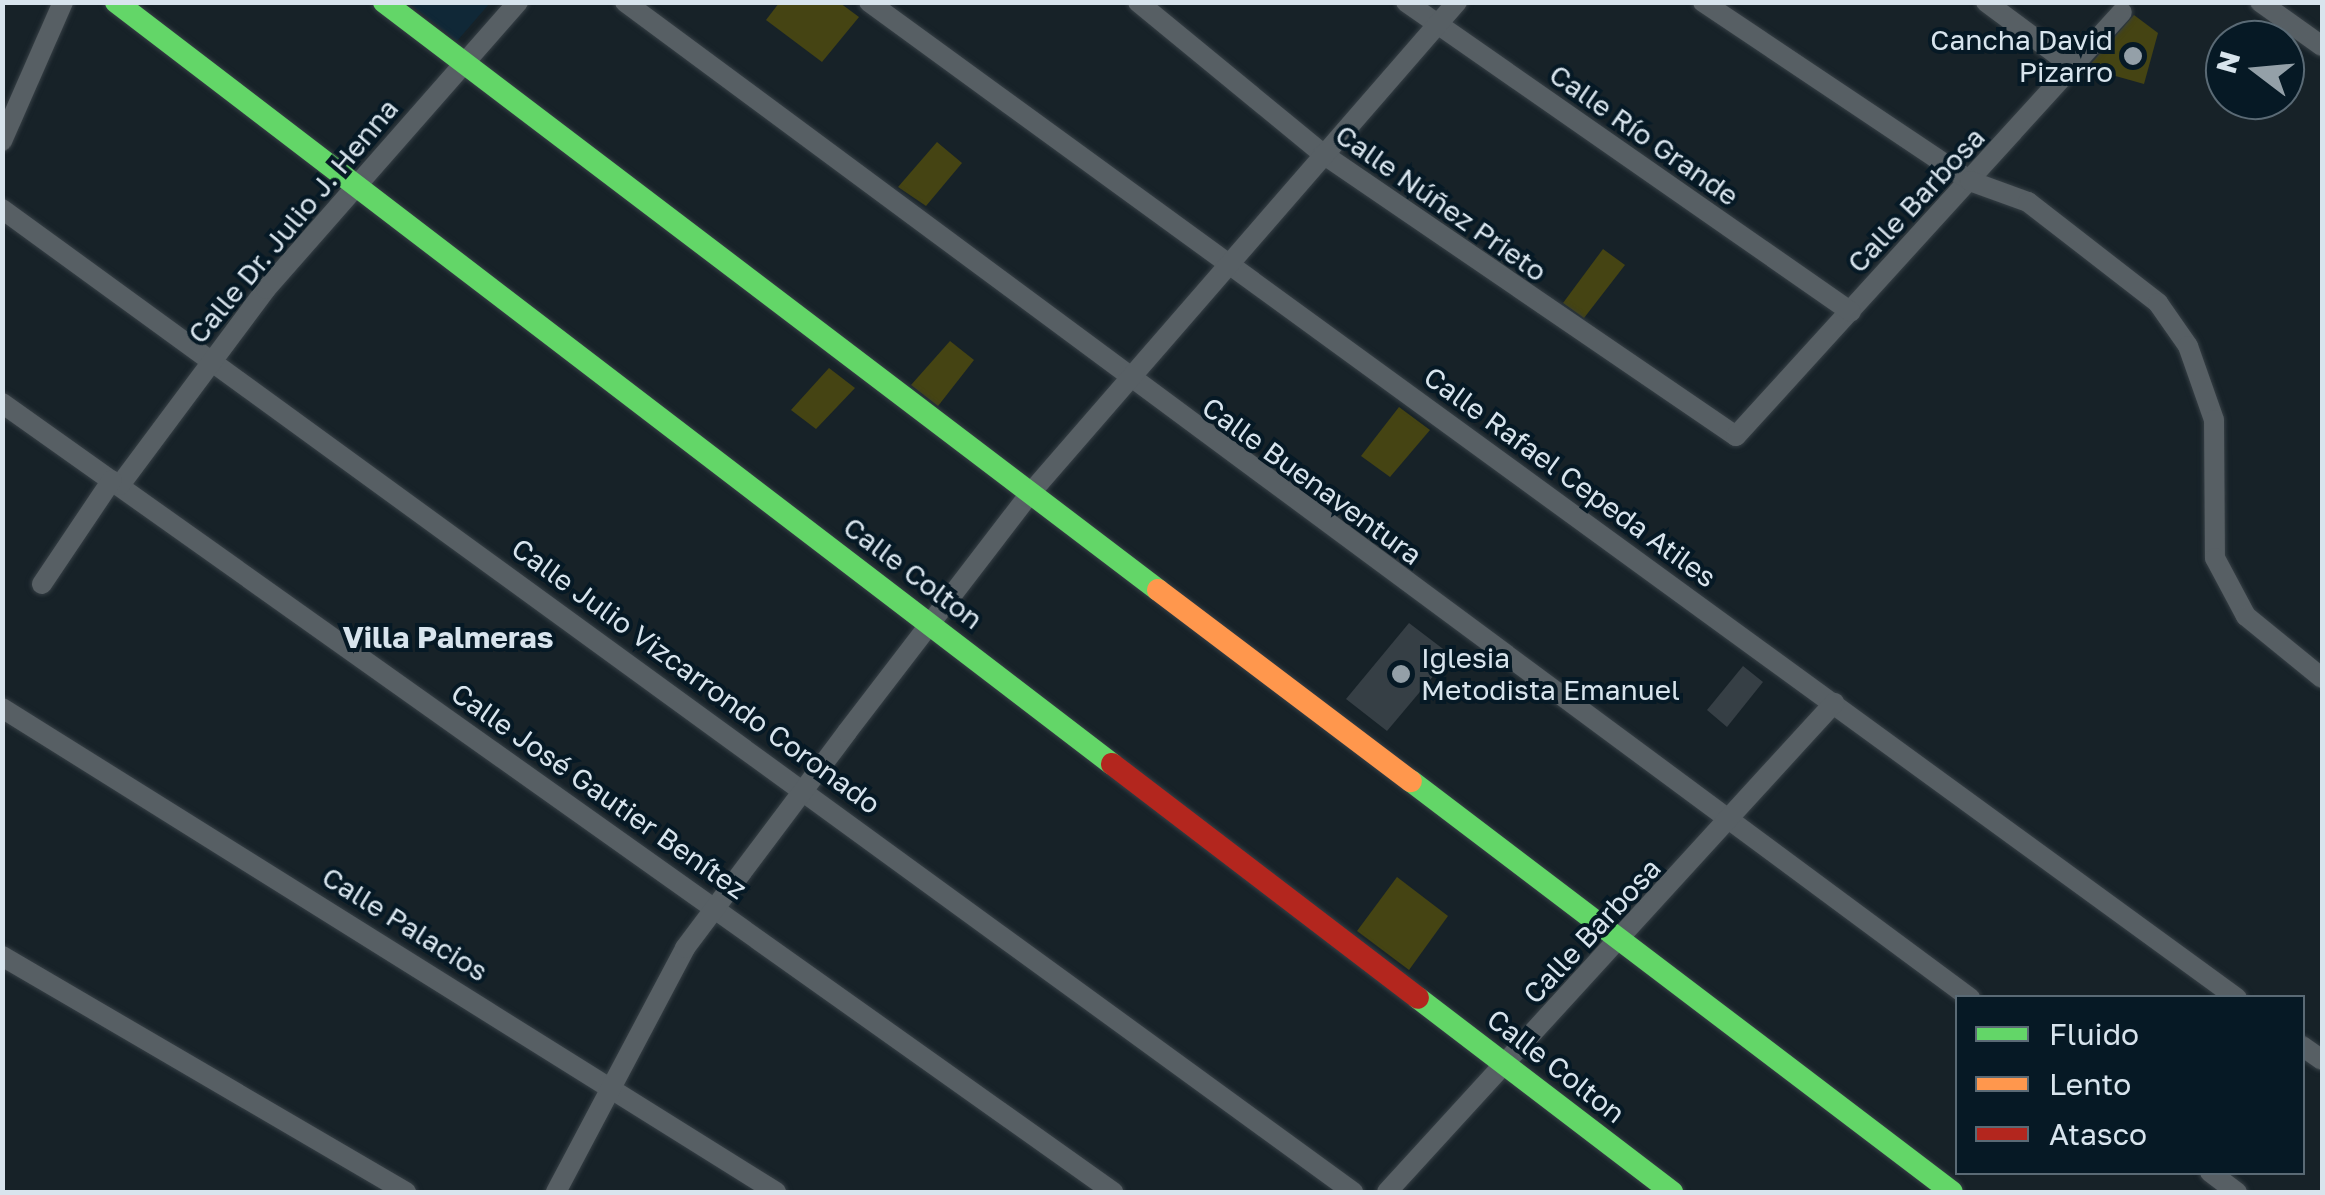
<!DOCTYPE html>
<html>
<head>
<meta charset="utf-8">
<style>
  body { margin:0 }
  #map { position:relative; width:2325px; height:1195px; overflow:hidden; background:#172228; font-family:"Golos Text",sans-serif }
  div>[style] { position:absolute }
  .built>* { inset:0; background:#102837 }
  .green>* { inset:0; background:#454413 }
  .building>* { inset:0; background:#363f45 }
  .roads { filter:drop-shadow(0 0 2px #363f45) drop-shadow(0 0 2px #363f45) }
  .street>* { height:20px; margin:-10px; padding:0 10px; transform-origin:10px; border-radius:10px; background:#575f64 }
  .fast>* { height:22px; margin:-11px; padding:0 11px; transform-origin:11px; border-radius:11px; background:#63d668 }
  .slow>* { height:22px; margin:-11px; padding:0 11px; transform-origin:11px; border-radius:11px; background:#ff974d }
  .jam>* { height:22px; margin:-11px; padding:0 11px; transform-origin:11px; border-radius:11px; background:#b3261e }
  .dots>* { width:28px; height:28px; translate:-50% -50%; box-sizing:border-box; border:5px solid #061925; border-radius:50% }
  span { translate:-50% -50%; white-space:nowrap; text-align:center; line-height:1.15; -webkit-text-stroke:8px #061925; paint-order:stroke }
  .poi-label { font-size:28px; color:#d8e4ed }
  .right { translate:-100% -50%; text-align:right }
  .left { translate:0 -50%; text-align:left }
  .street-label { font-size:28px; color:#d8e4ed }
  .neighbourhood-label { font-size:30px; color:#d8e4ed; font-weight:700 }
  .frame { position:absolute; inset:0; border:5px solid #d8e4ed; pointer-events:none }
  .legend { position:absolute; left:1955px; top:995px; width:350px; height:180px; box-sizing:border-box; background:#061925; border:2px solid #5a6a75; margin:0; padding:12px 18px; list-style:none; font-size:30px; color:#d8e4ed }
  .legend li { display:flex; align-items:center; gap:20px; height:50px }
  .legend b { width:50px; border:2px solid #5a6a75 }
  .north { position:absolute; left:2205px; top:20px; width:100px; height:100px; box-sizing:border-box; background:#061925; border:2px solid #5a6a75; border-radius:50%; rotate:286deg; font-size:28px; font-weight:700; line-height:40px; text-align:center; color:#d8e4ed }
  .north::after { content:''; display:block; margin:auto; width:35px; height:45px; background:#94a0a8; clip-path:polygon(50% 0,100% 100%,50% 72%,0 100%) }
</style>
</head>
<body>
<div id="map">
  <div class="built">
    <i style="clip-path:polygon(409px 3px,490px 3px,457px 41px)"></i>
  </div>
  <div class="green">
    <i style="clip-path:polygon(779px 3px,840px 3px,859px 17px,822px 62px,766px 20px)"></i>
    <i style="clip-path:polygon(2134px 15px,2158px 33px,2144px 84px,2087px 68px)"></i>
    <i style="clip-path:polygon(937px 142px,962px 163px,926px 206px,898px 187px)"></i>
    <i style="clip-path:polygon(1603px 249px,1625px 265px,1584px 318px,1563px 303px)"></i>
    <i style="clip-path:polygon(950px 341px,974px 360px,938px 406px,911px 385px)"></i>
    <i style="clip-path:polygon(829px 368px,855px 388px,816px 429px,791px 410px)"></i>
    <i style="clip-path:polygon(1399px 407px,1430px 430px,1390px 477px,1361px 456px)"></i>
    <i style="clip-path:polygon(1397px 877px,1448px 916px,1409px 970px,1357px 931px)"></i>
  </div>
  <div class="building">
    <i style="clip-path:polygon(1409px 623px,1451px 655px,1387px 731px,1346px 699px)"></i>
    <i style="clip-path:polygon(1743px 666px,1763px 682px,1727px 727px,1707px 710px)"></i>
  </div>
  <div class="roads">
    <div class="street">
      <i style="left:625px;top:2px;width:1674px;rotate:36.52deg"></i>
      <i style="left:869px;top:2px;width:1692px;rotate:36.06deg"></i>
      <i style="left:1138px;top:2px;width:239px;rotate:39.4deg"></i>
      <i style="left:1323px;top:154px;width:500px;rotate:34.33deg"></i>
      <i style="left:1736px;top:436px;width:573px;rotate:-47.69deg"></i>
      <i style="left:1406px;top:2px;width:542px;rotate:34.86deg"></i>
      <i style="left:1703px;top:2px;width:321px;rotate:33.8deg"></i>
      <i style="left:1970px;top:181px;width:62px;rotate:19.9deg"></i>
      <i style="left:2028px;top:202px;width:165px;rotate:37.8deg"></i>
      <i style="left:2158px;top:303px;width:52px;rotate:55.1deg"></i>
      <i style="left:2188px;top:346px;width:78px;rotate:70.6deg"></i>
      <i style="left:2214px;top:420px;width:138px;rotate:89.6deg"></i>
      <i style="left:2215px;top:558px;width:66px;rotate:61.9deg"></i>
      <i style="left:2246px;top:616px;width:98px;rotate:39.2deg"></i>
      <i style="left:1986px;top:2px;width:111px;rotate:36.6deg"></i>
      <i style="left:2260px;top:2px;width:76px;rotate:35.4deg"></i>
      <i style="left:2px;top:141px;width:152px;rotate:-66.3deg"></i>
      <i style="left:2px;top:209px;width:1671px;rotate:36.04deg"></i>
      <i style="left:2px;top:403px;width:1363px;rotate:35.38deg"></i>
      <i style="left:120px;top:485px;width:244px;rotate:-53.3deg"></i>
      <i style="left:266px;top:289px;width:382px;rotate:-48.7deg"></i>
      <i style="left:42px;top:584px;width:125px;rotate:-56.1deg"></i>
      <i style="left:2px;top:708px;width:913px;rotate:32.02deg"></i>
      <i style="left:2px;top:956px;width:468px;rotate:30.3deg"></i>
      <i style="left:2302px;top:1046px;width:24px;rotate:35deg"></i>
      <i style="left:2210px;top:1172px;width:34px;rotate:37deg"></i>
      <i style="left:556px;top:1192px;width:276px;rotate:-62.1deg"></i>
      <i style="left:685px;top:948px;width:270px;rotate:-53.1deg"></i>
      <i style="left:847px;top:732px;width:296px;rotate:-52.5deg"></i>
      <i style="left:1027px;top:497px;width:656px;rotate:-49.02deg"></i>
      <i style="left:1387px;top:1192px;width:663px;rotate:-47.57deg"></i>
    </div>
    <div class="fast">
      <i style="left:116px;top:2px;width:1254px;rotate:37.42deg"></i>
      <i style="left:384px;top:2px;width:972px;rotate:37.22deg"></i>
      <i style="left:1411px;top:781px;width:679px;rotate:37.22deg"></i>
      <i style="left:1418px;top:998px;width:320px;rotate:37.4deg"></i>
    </div>
    <div class="slow">
      <i style="left:1158px;top:590px;width:317px;rotate:37.1deg"></i>
    </div>
    <div class="jam">
      <i style="left:1112px;top:764px;width:385px;rotate:37.4deg"></i>
    </div>
  </div>
  <div class="dots">
    <i style="left:2133px;top:56px;background:#94a0a8"></i>
    <i style="left:1401px;top:674px;background:#94a0a8"></i>
  </div>
  <div class="poi-label">
    <span class="right" style="left:2113px;top:56px">Cancha David<br>Pizarro</span>
    <span class="left" style="left:1421px;top:674px">Iglesia<br>Metodista Emanuel</span>
  </div>
  <div class="street-label">
    <span style="left:1644px;top:135px;rotate:35deg">Calle Río Grande</span>
    <span style="left:1916px;top:200px;rotate:-47deg">Calle Barbosa</span>
    <span style="left:1441px;top:203px;rotate:35deg">Calle Núñez Prieto</span>
    <span style="left:293px;top:221px;rotate:-50deg">Calle Dr. Julio J. Henna</span>
    <span style="left:1570px;top:477px;rotate:36deg">Calle Rafael Cepeda Atiles</span>
    <span style="left:1312px;top:481px;rotate:36deg">Calle Buenaventura</span>
    <span style="left:913px;top:573px;rotate:37deg">Calle Colton</span>
    <span style="left:696px;top:676px;rotate:36deg">Calle Julio Vizcarrondo Coronado</span>
    <span style="left:599px;top:791px;rotate:35deg">Calle José Gautier Benítez</span>
    <span style="left:405px;top:924px;rotate:32deg">Calle Palacios</span>
    <span style="left:1592px;top:931px;rotate:-47deg">Calle Barbosa</span>
    <span style="left:1556px;top:1066px;rotate:38deg">Calle Colton</span>
  </div>
  <div class="neighbourhood-label">
    <span style="left:448px;top:637px">Villa Palmeras</span>
  </div>
  <div class="frame"></div>
  <ul class="legend">
  <li><b style="height:12px;background:#63d668"></b>Fluido</li>
  <li><b style="height:12px;background:#ff974d"></b>Lento</li>
  <li><b style="height:12px;background:#b3261e"></b>Atasco</li>
  </ul>
  <div class="north">N</div>
</div>
</body>
</html>
